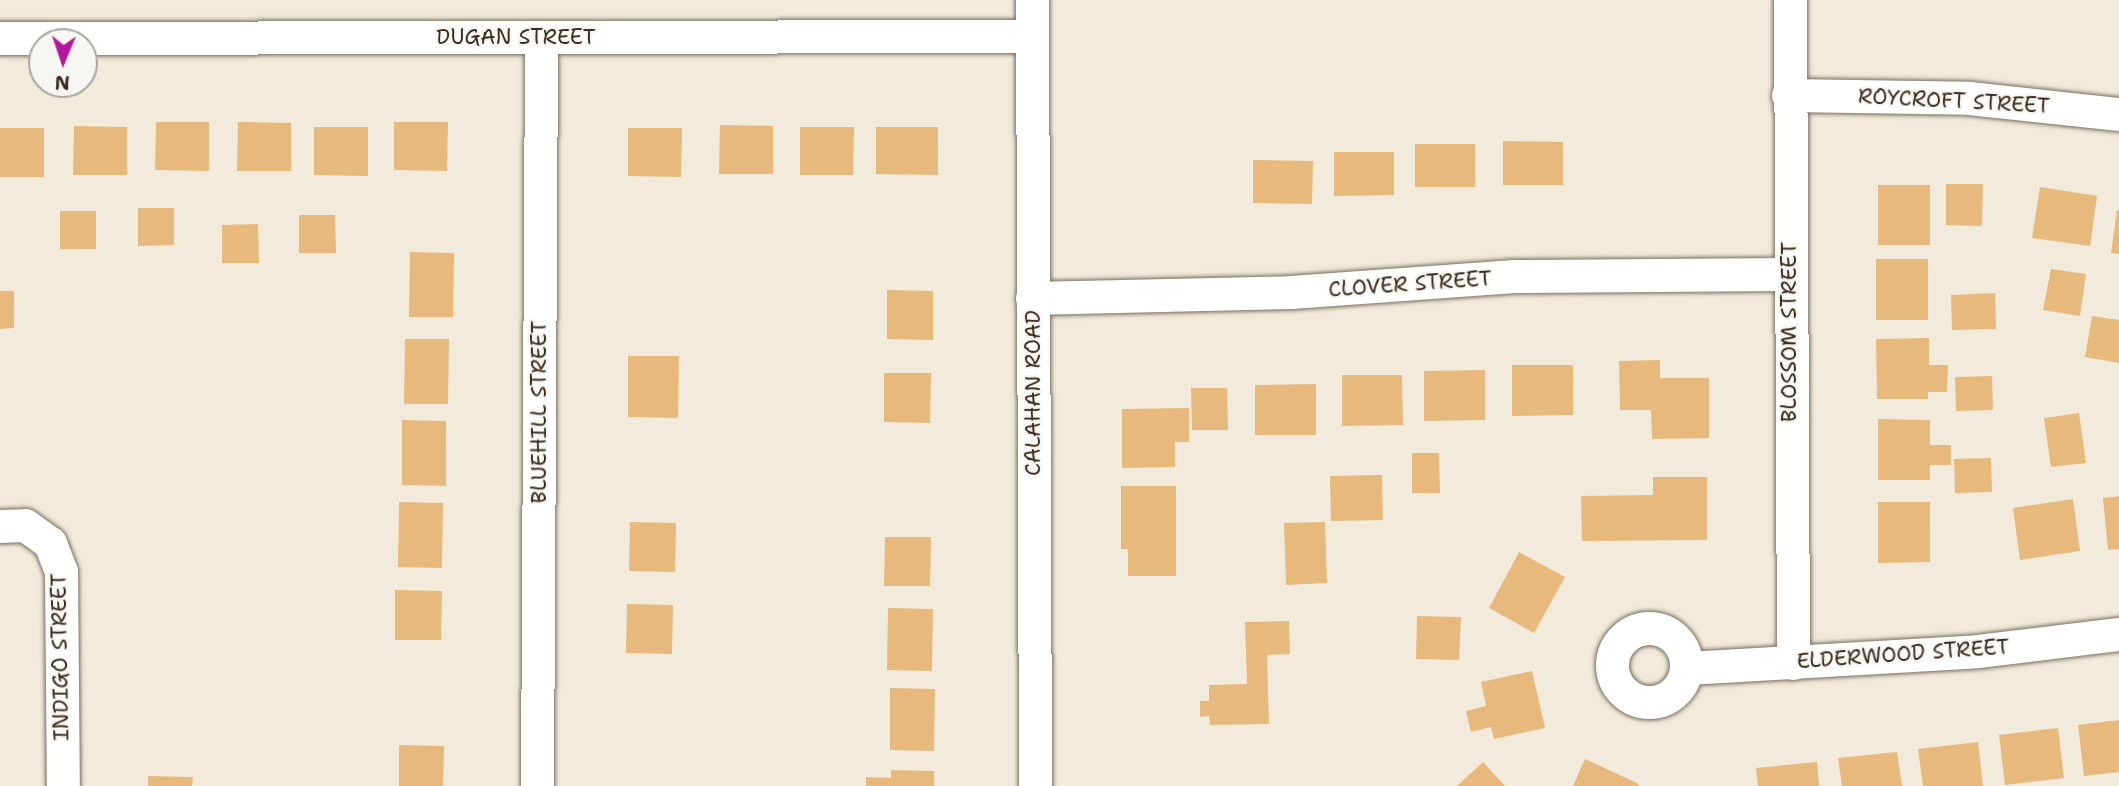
<!DOCTYPE html>
<html>
<head>
<meta charset="utf-8">
<style>
  body { margin:0 }
  #map { position:relative; width:2119px; height:786px; overflow:hidden; background:#f2ebdb; font-family:"Shantell Sans",sans-serif }
  div>[style] { position:absolute }
  .building>* { inset:0; background:#e8b97d }
  .roads { filter:drop-shadow(0 0 2px #7b6e60) drop-shadow(0 0 2px #7b6e60) }
  .street>* { height:33px; margin:-16.5px; padding:0 16.5px; transform-origin:16.5px; border-radius:16.5px; background:#fff }
  .street>.ring { margin:-16.5px; padding:0; box-sizing:content-box; background:none; border:33px solid #fff; border-radius:50% }
  span { translate:-50% -50%; white-space:nowrap; text-align:center; line-height:1.15; -webkit-text-stroke:5px #f6f6f2; paint-order:stroke }
  .street-label { font-size:21px; color:#3b2a1e }
  .north { position:absolute; left:28px; top:28px; width:70px; height:70px; box-sizing:border-box; background:#f6f6f2; border:2px solid #aba49d; border-radius:50%; rotate:182deg; font-size:19px; font-weight:700; line-height:28px; text-align:center; color:#3b2a1e }
  .north::after { content:''; display:block; margin:auto; width:24px; height:32px; background:#b5179e; clip-path:polygon(50% 0,100% 100%,50% 72%,0 100%) }
</style>
</head>
<body>
<div id="map">
  <div class="building">
    <i style="clip-path:polygon(156px 122px,209px 122px,209px 171px,155px 170px)"></i>
    <i style="clip-path:polygon(238px 122px,291px 123px,291px 171px,237px 171px)"></i>
    <i style="clip-path:polygon(394px 122px,448px 122px,447px 171px,394px 170px)"></i>
    <i style="clip-path:polygon(720px 125px,773px 126px,773px 174px,719px 174px)"></i>
    <i style="clip-path:polygon(74px 126px,127px 127px,127px 175px,73px 175px)"></i>
    <i style="clip-path:polygon(314px 127px,368px 127px,368px 176px,314px 175px)"></i>
    <i style="clip-path:polygon(800px 127px,854px 127px,853px 175px,800px 175px)"></i>
    <i style="clip-path:polygon(876px 127px,938px 127px,938px 175px,876px 174px)"></i>
    <i style="clip-path:polygon(0 128px,44px 128px,44px 177px,0 177px)"></i>
    <i style="clip-path:polygon(628px 128px,682px 128px,681px 177px,628px 176px)"></i>
    <i style="clip-path:polygon(1503px 141px,1563px 142px,1563px 185px,1503px 185px)"></i>
    <i style="clip-path:polygon(1415px 144px,1475px 144px,1475px 187px,1415px 187px)"></i>
    <i style="clip-path:polygon(1334px 152px,1394px 152px,1394px 195px,1334px 196px)"></i>
    <i style="clip-path:polygon(1253px 160px,1313px 161px,1312px 204px,1253px 203px)"></i>
    <i style="clip-path:polygon(1946px 184px,1983px 184px,1982px 226px,1946px 225px)"></i>
    <i style="clip-path:polygon(1878px 185px,1930px 185px,1930px 245px,1878px 245px)"></i>
    <i style="clip-path:polygon(2040px 187px,2097px 196px,2090px 246px,2032px 238px)"></i>
    <i style="clip-path:polygon(138px 208px,174px 208px,174px 245px,138px 246px)"></i>
    <i style="clip-path:polygon(2117px 210px,2119px 211px,2119px 254px,2111px 253px)"></i>
    <i style="clip-path:polygon(60px 211px,96px 211px,96px 249px,60px 249px)"></i>
    <i style="clip-path:polygon(299px 215px,335px 215px,336px 253px,299px 253px)"></i>
    <i style="clip-path:polygon(258px 224px,259px 263px,222px 263px,222px 225px)"></i>
    <i style="clip-path:polygon(410px 252px,454px 253px,453px 317px,409px 317px)"></i>
    <i style="clip-path:polygon(1876px 259px,1928px 259px,1928px 320px,1876px 320px)"></i>
    <i style="clip-path:polygon(2051px 269px,2086px 274px,2080px 316px,2043px 310px)"></i>
    <i style="clip-path:polygon(887px 290px,933px 291px,933px 340px,887px 339px)"></i>
    <i style="clip-path:polygon(0 291px,14px 291px,14px 328px,0 329px)"></i>
    <i style="clip-path:polygon(1995px 293px,1996px 329px,1952px 330px,1951px 295px)"></i>
    <i style="clip-path:polygon(2092px 316px,2119px 320px,2119px 363px,2085px 357px)"></i>
    <i style="clip-path:polygon(1929px 338px,1929px 365px,1948px 365px,1947px 392px,1928px 392px,1928px 399px,1877px 399px,1876px 339px)"></i>
    <i style="clip-path:polygon(405px 339px,449px 339px,448px 404px,404px 404px)"></i>
    <i style="clip-path:polygon(628px 356px,679px 356px,678px 418px,628px 417px)"></i>
    <i style="clip-path:polygon(1660px 360px,1660px 378px,1709px 378px,1709px 438px,1652px 439px,1651px 410px,1620px 410px,1619px 361px)"></i>
    <i style="clip-path:polygon(1512px 365px,1573px 365px,1573px 415px,1512px 416px)"></i>
    <i style="clip-path:polygon(1485px 370px,1485px 420px,1424px 421px,1424px 371px)"></i>
    <i style="clip-path:polygon(884px 373px,931px 373px,930px 423px,884px 422px)"></i>
    <i style="clip-path:polygon(1342px 375px,1402px 375px,1403px 425px,1342px 426px)"></i>
    <i style="clip-path:polygon(1992px 376px,1993px 410px,1956px 411px,1955px 377px)"></i>
    <i style="clip-path:polygon(1316px 384px,1316px 435px,1255px 435px,1255px 385px)"></i>
    <i style="clip-path:polygon(1191px 388px,1227px 388px,1228px 430px,1192px 430px)"></i>
    <i style="clip-path:polygon(1189px 408px,1189px 442px,1175px 442px,1175px 467px,1122px 468px,1122px 409px)"></i>
    <i style="clip-path:polygon(2079px 413px,2086px 463px,2051px 467px,2044px 418px)"></i>
    <i style="clip-path:polygon(1878px 419px,1930px 420px,1930px 445px,1951px 445px,1951px 465px,1930px 465px,1930px 480px,1878px 480px)"></i>
    <i style="clip-path:polygon(402px 420px,446px 421px,446px 486px,402px 485px)"></i>
    <i style="clip-path:polygon(1412px 453px,1439px 453px,1440px 493px,1412px 493px)"></i>
    <i style="clip-path:polygon(1991px 458px,1992px 492px,1955px 493px,1954px 459px)"></i>
    <i style="clip-path:polygon(1382px 475px,1383px 520px,1331px 521px,1330px 476px)"></i>
    <i style="clip-path:polygon(1653px 477px,1707px 477px,1707px 540px,1582px 541px,1581px 496px,1653px 495px)"></i>
    <i style="clip-path:polygon(1121px 486px,1176px 486px,1176px 576px,1128px 576px,1128px 549px,1121px 549px)"></i>
    <i style="clip-path:polygon(2119px 496px,2119px 549px,2108px 550px,2103px 498px)"></i>
    <i style="clip-path:polygon(2073px 499px,2080px 551px,2020px 560px,2013px 508px)"></i>
    <i style="clip-path:polygon(399px 502px,443px 503px,442px 568px,398px 567px)"></i>
    <i style="clip-path:polygon(1878px 502px,1930px 502px,1930px 562px,1878px 563px)"></i>
    <i style="clip-path:polygon(630px 522px,676px 523px,675px 572px,629px 571px)"></i>
    <i style="clip-path:polygon(1325px 522px,1327px 583px,1286px 585px,1284px 523px)"></i>
    <i style="clip-path:polygon(885px 537px,931px 537px,930px 586px,884px 586px)"></i>
    <i style="clip-path:polygon(1519px 552px,1565px 577px,1534px 633px,1489px 608px)"></i>
    <i style="clip-path:polygon(395px 590px,442px 591px,441px 640px,395px 640px)"></i>
    <i style="clip-path:polygon(627px 604px,673px 605px,672px 654px,626px 653px)"></i>
    <i style="clip-path:polygon(888px 608px,933px 609px,932px 671px,887px 670px)"></i>
    <i style="clip-path:polygon(1417px 616px,1461px 617px,1459px 660px,1416px 659px)"></i>
    <i style="clip-path:polygon(1289px 621px,1290px 654px,1267px 655px,1269px 724px,1210px 725px,1209px 716px,1200px 717px,1200px 701px,1209px 701px,1209px 685px,1247px 684px,1245px 622px)"></i>
    <i style="clip-path:polygon(1532px 671px,1545px 728px,1494px 739px,1491px 727px,1471px 732px,1466px 711px,1486px 706px,1481px 682px)"></i>
    <i style="clip-path:polygon(890px 688px,935px 689px,934px 751px,890px 750px)"></i>
    <i style="clip-path:polygon(2119px 720px,2119px 772px,2084px 776px,2078px 725px)"></i>
    <i style="clip-path:polygon(2058px 728px,2064px 778px,2005px 785px,1999px 735px)"></i>
    <i style="clip-path:polygon(1978px 742px,1983px 786px,1923px 786px,1918px 749px)"></i>
    <i style="clip-path:polygon(399px 745px,444px 746px,443px 786px,399px 786px)"></i>
    <i style="clip-path:polygon(1897px 752px,1902px 786px,1842px 786px,1838px 758px)"></i>
    <i style="clip-path:polygon(1585px 759px,1639px 784px,1638px 786px,1573px 786px)"></i>
    <i style="clip-path:polygon(1483px 762px,1505px 786px,1457px 786px)"></i>
    <i style="clip-path:polygon(1817px 762px,1819px 786px,1758px 786px,1756px 768px)"></i>
    <i style="clip-path:polygon(891px 770px,934px 771px,934px 786px,866px 786px,866px 777px,891px 778px)"></i>
    <i style="clip-path:polygon(148px 776px,193px 777px,192px 786px,148px 786px)"></i>
  </div>
  <div class="roads">
    <div class="street">
      <i style="left:1032px;top:0;width:786px;rotate:89.78deg"></i>
      <i style="left:1790px;top:0;width:663px;rotate:89.74deg"></i>
      <i style="left:0;top:38px;width:1032px;rotate:-0.11deg"></i>
      <i style="left:1788px;top:95px;width:181px;rotate:0.9deg"></i>
      <i style="left:1969px;top:98px;width:151px;rotate:6.1deg"></i>
      <i style="left:1032px;top:298px;width:259px;rotate:-1.3deg"></i>
      <i style="left:1291px;top:292px;width:224px;rotate:-4.1deg"></i>
      <i style="left:1514px;top:276px;width:274px;rotate:-0.4deg"></i>
      <i style="left:0;top:526px;width:25px;rotate:-2deg"></i>
      <i style="left:25px;top:525px;width:31px;rotate:36deg"></i>
      <i style="left:50px;top:543px;width:30px;rotate:69deg"></i>
      <i style="left:61px;top:571px;width:215px;rotate:89.5deg"></i>
      <i class="ring" style="left:1612px;top:628px;width:41px;height:41px"></i>
      <i style="left:1687px;top:668px;width:291px;rotate:-3.3deg"></i>
      <i style="left:1978px;top:651px;width:142px;rotate:-6.9deg"></i>
      <i style="left:537px;top:786px;width:749px;rotate:-89.69deg"></i>
    </div>
  </div>
  <div class="street-label">
    <span style="left:516px;top:37px">DUGAN STREET</span>
    <span style="left:1954px;top:101px;rotate:3deg">ROYCROFT STREET</span>
    <span style="left:1410px;top:284px;rotate:-4deg">CLOVER STREET</span>
    <span style="left:1789px;top:332px;rotate:-90deg">BLOSSOM STREET</span>
    <span style="left:1033px;top:393px;rotate:-90deg">CALAHAN ROAD</span>
    <span style="left:539px;top:412px;rotate:-90deg">BLUEHILL STREET</span>
    <span style="left:1903px;top:654px;rotate:-4deg">ELDERWOOD STREET</span>
    <span style="left:60px;top:657px;rotate:-91deg">INDIGO STREET</span>
  </div>
  <div class="north">N</div>
</div>
</body>
</html>
